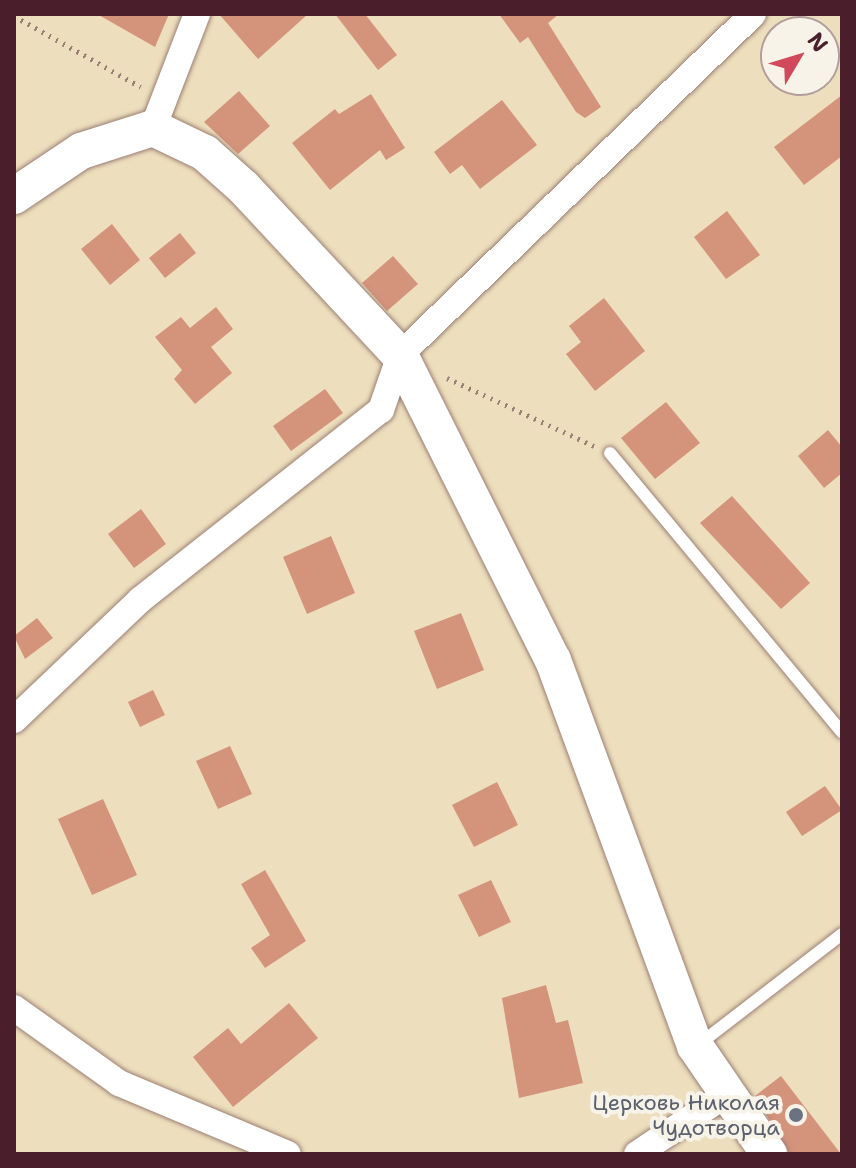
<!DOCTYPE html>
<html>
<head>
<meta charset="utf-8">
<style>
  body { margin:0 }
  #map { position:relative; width:856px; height:1168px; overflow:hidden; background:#eddfbd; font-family:"Shantell Sans",sans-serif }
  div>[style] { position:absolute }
  .building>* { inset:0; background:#d4937b }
  .path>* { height:5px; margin-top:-2.5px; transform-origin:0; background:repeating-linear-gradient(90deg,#9c7f74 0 2px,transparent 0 8px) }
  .roads { filter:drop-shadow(0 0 2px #9c7f74) drop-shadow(0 0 2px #9c7f74) }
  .lane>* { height:12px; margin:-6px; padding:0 6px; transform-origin:6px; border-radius:6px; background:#fff }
  .street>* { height:26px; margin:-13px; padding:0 13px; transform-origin:13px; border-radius:13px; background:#fff }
  .secondary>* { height:36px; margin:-18px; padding:0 18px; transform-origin:18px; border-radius:18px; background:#fff }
  .dots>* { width:22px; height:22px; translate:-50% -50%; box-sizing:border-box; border:4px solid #f7f3e8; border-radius:50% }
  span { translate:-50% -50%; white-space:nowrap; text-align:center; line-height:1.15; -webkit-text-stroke:8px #f7f3e8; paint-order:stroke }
  .worship-label { font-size:22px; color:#5b616d }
  .right { translate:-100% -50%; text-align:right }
  .frame { position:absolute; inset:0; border:16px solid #4a1f2b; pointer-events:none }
  .north { position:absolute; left:760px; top:16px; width:80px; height:80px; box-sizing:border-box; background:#f7f3e8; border:2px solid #b29e9c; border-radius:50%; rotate:52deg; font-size:22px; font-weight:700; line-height:32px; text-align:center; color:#4a1f2b }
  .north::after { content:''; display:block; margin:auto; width:28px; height:36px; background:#d1495b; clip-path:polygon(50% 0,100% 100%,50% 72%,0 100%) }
</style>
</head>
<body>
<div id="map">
  <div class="building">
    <i style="clip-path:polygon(97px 14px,169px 14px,155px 47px)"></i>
    <i style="clip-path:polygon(219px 14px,308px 14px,258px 59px)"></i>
    <i style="clip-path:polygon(335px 14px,365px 14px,397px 55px,378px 70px)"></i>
    <i style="clip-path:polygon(499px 14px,559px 14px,548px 23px,601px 107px,585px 118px,576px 112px,528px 37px,520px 43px)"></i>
    <i style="clip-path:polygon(239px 91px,270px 126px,238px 154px,204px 122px)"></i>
    <i style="clip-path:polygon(371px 94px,405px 148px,386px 160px,380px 150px,330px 190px,292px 143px,335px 109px,339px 114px)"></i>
    <i style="clip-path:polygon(842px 95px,842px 156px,804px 185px,774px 147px)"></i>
    <i style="clip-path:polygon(502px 100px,537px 145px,480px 189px,462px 165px,450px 174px,434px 152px)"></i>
    <i style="clip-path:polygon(727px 211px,760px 255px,726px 279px,694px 237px)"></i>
    <i style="clip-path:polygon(112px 224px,140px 260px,110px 285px,81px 249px)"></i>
    <i style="clip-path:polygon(180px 233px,196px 253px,165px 278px,149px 258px)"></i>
    <i style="clip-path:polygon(393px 256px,418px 284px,387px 311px,362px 283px)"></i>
    <i style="clip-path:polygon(604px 298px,645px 351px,595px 391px,566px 354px,581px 342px,569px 326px)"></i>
    <i style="clip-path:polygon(216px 307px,233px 329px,211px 347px,232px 373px,195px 404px,174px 379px,182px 370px,155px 337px,181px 317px,190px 328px)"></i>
    <i style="clip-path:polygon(325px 389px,343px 413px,291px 451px,273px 426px)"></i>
    <i style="clip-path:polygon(666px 402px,700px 443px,655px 479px,621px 438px)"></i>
    <i style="clip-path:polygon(828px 430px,842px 447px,842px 473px,824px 488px,798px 456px)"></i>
    <i style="clip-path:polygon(732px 496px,810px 583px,781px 609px,700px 523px)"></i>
    <i style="clip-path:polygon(141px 509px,166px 544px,134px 568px,108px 534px)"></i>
    <i style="clip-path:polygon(331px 536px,355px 593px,307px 614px,283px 557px)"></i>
    <i style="clip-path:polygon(461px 613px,484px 670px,437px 689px,414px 631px)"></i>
    <i style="clip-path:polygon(37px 618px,53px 638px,25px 659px,14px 636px)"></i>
    <i style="clip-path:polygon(153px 690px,165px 715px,140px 727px,128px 702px)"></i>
    <i style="clip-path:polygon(230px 746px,252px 794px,218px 809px,196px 761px)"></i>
    <i style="clip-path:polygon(497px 782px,518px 825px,474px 847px,452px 805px)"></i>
    <i style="clip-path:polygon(825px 786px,842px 810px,802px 836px,786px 812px)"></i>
    <i style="clip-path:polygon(103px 799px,137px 875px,92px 895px,58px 819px)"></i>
    <i style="clip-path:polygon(265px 870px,306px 941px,265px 968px,251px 948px,270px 935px,241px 884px)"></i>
    <i style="clip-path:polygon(491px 880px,511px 922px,479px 937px,458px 895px)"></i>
    <i style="clip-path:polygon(546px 985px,556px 1023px,568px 1020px,583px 1083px,519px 1098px,502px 998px)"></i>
    <i style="clip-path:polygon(289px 1003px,318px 1038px,233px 1107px,193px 1057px,228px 1028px,241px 1044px)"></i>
    <i style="clip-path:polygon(781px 1076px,841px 1154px,790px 1154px,755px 1096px)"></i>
  </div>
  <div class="path">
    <i style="left:14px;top:16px;width:145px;rotate:29.2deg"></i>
    <i style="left:447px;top:378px;width:162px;rotate:24.8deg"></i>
  </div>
  <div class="roads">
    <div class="lane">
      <i style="left:610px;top:453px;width:363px;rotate:50.3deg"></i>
      <i style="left:698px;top:1045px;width:182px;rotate:-37.6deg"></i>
    </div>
    <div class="street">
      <i style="left:153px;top:128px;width:122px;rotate:-68.9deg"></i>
      <i style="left:14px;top:720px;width:174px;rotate:-43.6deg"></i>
      <i style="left:140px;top:600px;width:307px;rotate:-38.3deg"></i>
      <i style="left:381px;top:410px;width:58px;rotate:-70.9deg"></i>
      <i style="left:400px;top:355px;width:491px;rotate:-44deg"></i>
      <i style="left:14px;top:1008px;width:129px;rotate:35.5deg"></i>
      <i style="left:119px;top:1083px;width:183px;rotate:22.8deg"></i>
      <i style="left:637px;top:1154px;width:110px;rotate:-33.8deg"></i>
    </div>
    <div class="secondary">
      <i style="left:14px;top:196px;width:81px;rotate:-33.9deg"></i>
      <i style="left:81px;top:151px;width:76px;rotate:-17.7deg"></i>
      <i style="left:153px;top:128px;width:58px;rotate:25.7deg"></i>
      <i style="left:205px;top:153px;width:52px;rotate:41.9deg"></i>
      <i style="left:244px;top:188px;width:229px;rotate:47deg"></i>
      <i style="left:400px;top:355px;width:341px;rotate:63.4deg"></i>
      <i style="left:553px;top:660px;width:411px;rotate:69.8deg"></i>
      <i style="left:695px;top:1046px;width:131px;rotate:55.6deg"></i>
    </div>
  </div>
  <div class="dots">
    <i style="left:796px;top:1115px;background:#6b7280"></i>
  </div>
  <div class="worship-label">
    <span class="right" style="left:780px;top:1115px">Церковь Николая<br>Чудотворца</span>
  </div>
  <div class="frame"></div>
  <div class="north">N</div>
</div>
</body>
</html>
